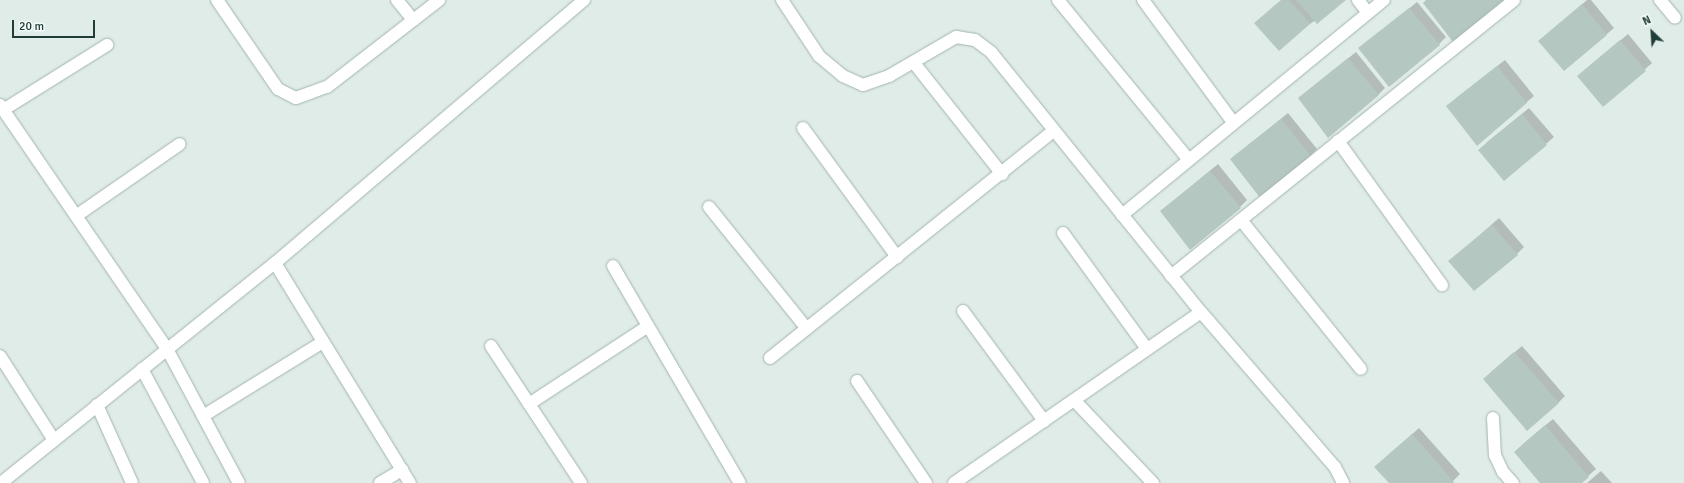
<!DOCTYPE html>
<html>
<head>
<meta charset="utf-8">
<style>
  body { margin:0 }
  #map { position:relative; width:1684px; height:483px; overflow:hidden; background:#e0ece8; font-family:Signika,sans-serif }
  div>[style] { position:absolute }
  .shadow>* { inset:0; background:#0003 }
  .building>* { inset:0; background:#b5c7c1 }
  .roads { filter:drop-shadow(0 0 1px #a3b4b0) drop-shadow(0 0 1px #a3b4b0) }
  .minor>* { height:12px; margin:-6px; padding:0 6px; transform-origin:6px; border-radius:6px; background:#fff }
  span { translate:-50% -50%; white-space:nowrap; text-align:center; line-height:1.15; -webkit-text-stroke:4px #f1f8f5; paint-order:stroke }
  .north { position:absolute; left:1632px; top:12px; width:40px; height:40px; -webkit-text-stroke:3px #f1f8f5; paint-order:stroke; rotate:335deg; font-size:11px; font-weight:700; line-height:16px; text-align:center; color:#203d39 }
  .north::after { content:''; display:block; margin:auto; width:14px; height:18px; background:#203d39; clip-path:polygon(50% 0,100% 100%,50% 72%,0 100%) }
  .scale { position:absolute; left:12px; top:20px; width:83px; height:18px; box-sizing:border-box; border:2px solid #203d39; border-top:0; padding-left:5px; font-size:12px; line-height:14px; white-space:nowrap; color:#203d39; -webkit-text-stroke:3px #f1f8f5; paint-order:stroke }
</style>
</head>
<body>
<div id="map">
  <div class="shadow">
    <i style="clip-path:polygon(1281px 0,1344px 0,1310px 24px)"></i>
    <i style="clip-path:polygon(1587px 0,1591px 0,1614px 28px,1564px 70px,1540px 41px)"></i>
    <i style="clip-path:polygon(1417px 2px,1446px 37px,1439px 44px,1360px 48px)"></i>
    <i style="clip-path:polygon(1628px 34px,1652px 63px,1603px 106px,1578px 76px)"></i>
    <i style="clip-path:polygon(1356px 52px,1385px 88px,1378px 95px,1299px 98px)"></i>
    <i style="clip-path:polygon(1505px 60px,1534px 96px,1477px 144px,1455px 99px)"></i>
    <i style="clip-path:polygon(1529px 108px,1554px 137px,1504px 180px,1486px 143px)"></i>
    <i style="clip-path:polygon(1288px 113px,1317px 149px,1310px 156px,1231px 159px)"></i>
    <i style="clip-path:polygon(1218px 164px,1247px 200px,1240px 207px,1161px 211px)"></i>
    <i style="clip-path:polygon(1499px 218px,1524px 247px,1517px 254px,1450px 261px)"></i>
    <i style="clip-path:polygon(1522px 346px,1565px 396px,1558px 403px,1491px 372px)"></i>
    <i style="clip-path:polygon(1553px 419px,1596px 469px,1580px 483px,1542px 483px,1522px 445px)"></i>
    <i style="clip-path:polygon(1419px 428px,1460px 474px,1451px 483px,1390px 483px,1383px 460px)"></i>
    <i style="clip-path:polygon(1601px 471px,1612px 483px,1587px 483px)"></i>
  </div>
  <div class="building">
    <i style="clip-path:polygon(1281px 0,1289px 0,1310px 24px,1279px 51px,1254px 23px)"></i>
    <i style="clip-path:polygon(1296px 0,1346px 0,1317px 24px)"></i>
    <i style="clip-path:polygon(1426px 0,1504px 0,1453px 42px,1423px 3px)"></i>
    <i style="clip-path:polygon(1582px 4px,1607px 35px,1564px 71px,1538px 41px)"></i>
    <i style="clip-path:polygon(1409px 8px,1440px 45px,1389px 87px,1358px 48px)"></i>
    <i style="clip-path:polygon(1620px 40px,1646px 71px,1603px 107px,1577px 76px)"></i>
    <i style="clip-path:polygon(1348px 58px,1379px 95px,1328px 138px,1298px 98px)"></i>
    <i style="clip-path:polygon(1497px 66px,1527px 103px,1477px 146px,1446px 106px)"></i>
    <i style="clip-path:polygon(1522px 114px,1547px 145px,1504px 181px,1478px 150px)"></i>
    <i style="clip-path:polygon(1281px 119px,1311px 156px,1261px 199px,1230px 159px)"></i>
    <i style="clip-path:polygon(1210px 171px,1241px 208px,1190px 250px,1160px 211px)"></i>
    <i style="clip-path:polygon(1492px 225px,1518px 255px,1474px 291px,1448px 261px)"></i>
    <i style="clip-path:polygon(1514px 352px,1559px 403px,1527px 431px,1483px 379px)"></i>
    <i style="clip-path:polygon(1545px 425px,1589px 477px,1582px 483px,1540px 483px,1514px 452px)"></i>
    <i style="clip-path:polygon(1412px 434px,1454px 482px,1453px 483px,1389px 483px,1374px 467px)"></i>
  </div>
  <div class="roads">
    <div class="minor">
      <i style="left:217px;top:0;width:108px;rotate:55.6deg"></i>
      <i style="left:278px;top:89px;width:20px;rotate:27deg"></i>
      <i style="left:296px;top:98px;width:33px;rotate:-20deg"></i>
      <i style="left:327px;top:87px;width:142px;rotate:-37.8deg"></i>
      <i style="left:397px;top:0;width:26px;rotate:51deg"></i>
      <i style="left:782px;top:0;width:67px;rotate:56.5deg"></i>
      <i style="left:819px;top:56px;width:31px;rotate:40deg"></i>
      <i style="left:843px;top:76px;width:22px;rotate:24deg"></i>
      <i style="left:863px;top:85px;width:28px;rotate:-19deg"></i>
      <i style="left:889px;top:76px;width:78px;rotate:-30.2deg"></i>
      <i style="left:956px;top:37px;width:19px;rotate:9deg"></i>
      <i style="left:975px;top:40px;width:20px;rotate:37deg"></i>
      <i style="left:991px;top:52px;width:334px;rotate:51.1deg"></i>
      <i style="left:1201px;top:312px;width:205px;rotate:49.2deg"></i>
      <i style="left:1335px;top:467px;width:18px;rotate:63deg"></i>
      <i style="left:1058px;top:0;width:205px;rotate:50.7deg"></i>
      <i style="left:1143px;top:0;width:152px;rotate:53.6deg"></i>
      <i style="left:1358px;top:0;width:16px;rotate:52deg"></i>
      <i style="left:1660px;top:0;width:23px;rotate:50deg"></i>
      <i style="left:914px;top:63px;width:142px;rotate:51.6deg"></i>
      <i style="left:0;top:105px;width:296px;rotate:55.6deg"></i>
      <i style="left:167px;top:349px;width:152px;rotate:61.8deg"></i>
      <i style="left:3px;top:110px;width:123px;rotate:-32deg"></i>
      <i style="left:803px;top:128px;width:160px;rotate:53.9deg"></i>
      <i style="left:1338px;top:141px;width:178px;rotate:54.2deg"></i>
      <i style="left:709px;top:207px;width:156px;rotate:51.2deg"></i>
      <i style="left:1122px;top:215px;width:339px;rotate:-39.4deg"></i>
      <i style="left:76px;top:216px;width:126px;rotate:-34.7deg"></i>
      <i style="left:1241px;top:220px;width:191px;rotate:51.2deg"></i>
      <i style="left:1063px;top:233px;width:143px;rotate:54.1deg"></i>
      <i style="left:275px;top:263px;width:258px;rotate:58.5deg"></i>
      <i style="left:613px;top:266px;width:251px;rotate:59.7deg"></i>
      <i style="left:1171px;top:276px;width:440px;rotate:-38.8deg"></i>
      <i style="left:963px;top:311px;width:137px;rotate:53.6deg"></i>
      <i style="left:491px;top:346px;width:164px;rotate:56.7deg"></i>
      <i style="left:0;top:356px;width:100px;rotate:57.3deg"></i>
      <i style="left:770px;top:358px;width:363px;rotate:-38.7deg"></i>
      <i style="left:142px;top:369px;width:129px;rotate:61.8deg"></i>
      <i style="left:857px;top:381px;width:123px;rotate:55.9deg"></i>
      <i style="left:1074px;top:400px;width:115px;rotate:46.4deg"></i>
      <i style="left:529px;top:404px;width:142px;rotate:-33.2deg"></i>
      <i style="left:97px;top:405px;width:85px;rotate:65.8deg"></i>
      <i style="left:203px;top:416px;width:141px;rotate:-31.7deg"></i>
      <i style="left:1493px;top:418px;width:37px;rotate:87deg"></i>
      <i style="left:1495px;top:455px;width:19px;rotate:65deg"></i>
      <i style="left:1503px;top:472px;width:15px;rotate:48deg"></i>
      <i style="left:1px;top:483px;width:351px;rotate:-38.8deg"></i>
      <i style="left:275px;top:263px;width:406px;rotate:-40.4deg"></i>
      <i style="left:380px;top:483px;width:26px;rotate:-31deg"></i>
      <i style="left:954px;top:483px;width:300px;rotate:-34.7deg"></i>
    </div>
  </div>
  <div class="north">N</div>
  <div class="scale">20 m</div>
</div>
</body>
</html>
